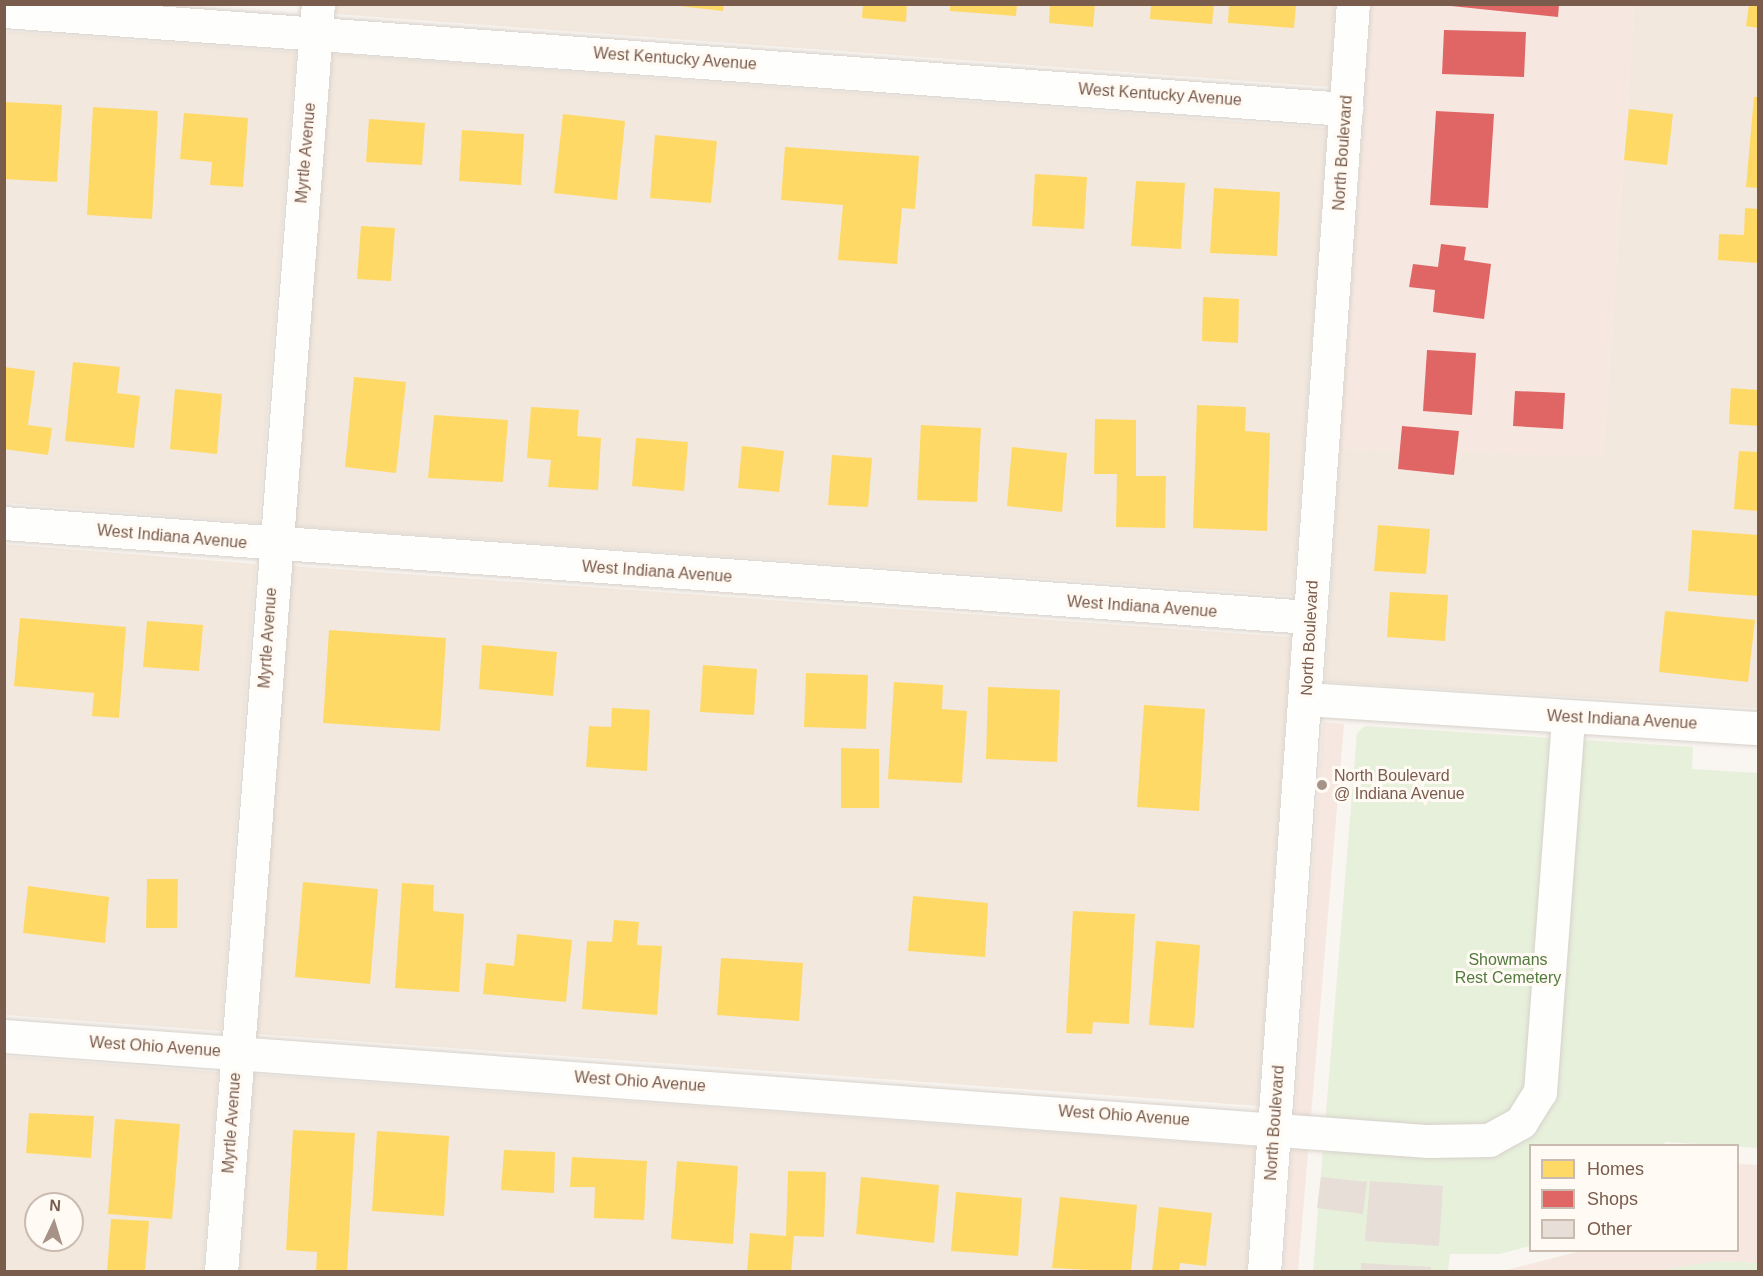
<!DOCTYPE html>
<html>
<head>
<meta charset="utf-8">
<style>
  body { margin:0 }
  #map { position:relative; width:1763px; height:1276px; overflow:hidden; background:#f9f5f0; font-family:Arial,sans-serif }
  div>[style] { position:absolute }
  .residential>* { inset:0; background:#f2e8de }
  .commercial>* { inset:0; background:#f6e8e1 }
  .green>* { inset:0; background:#e7f0db }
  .homes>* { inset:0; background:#ffd966 }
  .shops>* { inset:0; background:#e06666 }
  .building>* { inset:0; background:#e6ded7 }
  .roads { filter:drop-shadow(0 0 2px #d7d1cb) drop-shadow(0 0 2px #d7d1cb) }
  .minor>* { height:33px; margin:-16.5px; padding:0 16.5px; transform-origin:16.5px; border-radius:16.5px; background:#fefefd }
  .dots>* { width:16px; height:16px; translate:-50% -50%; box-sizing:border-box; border:3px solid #fffaf3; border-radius:50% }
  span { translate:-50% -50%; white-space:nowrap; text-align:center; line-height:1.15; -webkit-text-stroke:6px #fffaf3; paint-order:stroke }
  .street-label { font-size:16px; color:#7a5c4d }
  .poi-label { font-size:16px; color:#7a5c4d }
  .left { translate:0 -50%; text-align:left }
  .park-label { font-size:16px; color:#537a41 }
  .frame { position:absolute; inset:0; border:6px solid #7a5c4d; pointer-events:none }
  .legend { position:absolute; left:1529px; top:1144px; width:210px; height:108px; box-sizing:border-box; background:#fffaf3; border:2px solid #cabbb1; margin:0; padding:8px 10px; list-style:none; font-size:18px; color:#7a5c4d }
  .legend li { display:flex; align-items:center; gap:12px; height:30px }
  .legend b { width:30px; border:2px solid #cabbb1 }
  .north { position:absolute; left:24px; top:1192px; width:60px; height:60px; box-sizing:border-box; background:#fffaf3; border:2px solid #cabbb1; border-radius:50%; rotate:4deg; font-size:16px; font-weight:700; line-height:24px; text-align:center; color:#7a5c4d }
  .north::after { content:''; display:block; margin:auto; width:21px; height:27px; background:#a69286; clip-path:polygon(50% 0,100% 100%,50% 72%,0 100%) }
</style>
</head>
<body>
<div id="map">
  <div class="residential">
    <i style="clip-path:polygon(336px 4px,1335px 5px,1330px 87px,335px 14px)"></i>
    <i style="clip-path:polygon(1634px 5px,1758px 5px,1758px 708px,1325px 682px,1340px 449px,1603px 456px)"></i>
    <i style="clip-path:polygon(4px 31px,296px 52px,259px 523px,5px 503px)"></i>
    <i style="clip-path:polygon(332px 54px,1327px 128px,1293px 596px,295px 526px)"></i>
    <i style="clip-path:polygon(4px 544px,256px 564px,221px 1031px,5px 1015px)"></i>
    <i style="clip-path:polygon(292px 566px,1291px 637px,1258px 1106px,257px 1034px)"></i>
    <i style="clip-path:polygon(evenodd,4px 1056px,218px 1072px,203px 1271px,5px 1271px,4px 1056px,36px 1204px,72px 1204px,72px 1240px,36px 1240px,36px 1204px)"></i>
    <i style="clip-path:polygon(254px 1074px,1255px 1147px,1246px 1271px,239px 1272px)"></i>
  </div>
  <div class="commercial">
    <i style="clip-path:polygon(1371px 5px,1634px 5px,1603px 457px,1340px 449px)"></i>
    <i style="clip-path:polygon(1323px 722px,1344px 724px,1298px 1271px,1283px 1272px)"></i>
    <i style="clip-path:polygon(1738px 1164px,1758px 1165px,1758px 1263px,1717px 1261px,1657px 1272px,1463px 1272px,1502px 1271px,1581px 1251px,1738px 1250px)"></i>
  </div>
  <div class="green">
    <i style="clip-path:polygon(1365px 726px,1693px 747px,1692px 769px,1758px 773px,1758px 1148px,1665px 1142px,1664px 1146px,1530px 1146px,1530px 1246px,1499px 1254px,1450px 1254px,1448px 1271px,1313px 1272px,1357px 733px)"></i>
    <i style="clip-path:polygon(1717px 1261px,1758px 1263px,1758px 1271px,1657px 1271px)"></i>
  </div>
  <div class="homes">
    <i style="clip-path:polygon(661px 4px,724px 4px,723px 11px)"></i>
    <i style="clip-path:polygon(863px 4px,907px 4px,906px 22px,862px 18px)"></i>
    <i style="clip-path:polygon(950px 4px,1017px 4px,1016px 16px,950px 11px)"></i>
    <i style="clip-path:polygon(1050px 4px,1095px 4px,1093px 27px,1049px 23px)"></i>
    <i style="clip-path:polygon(1151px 4px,1214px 4px,1212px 24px,1150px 19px)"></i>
    <i style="clip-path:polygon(1229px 4px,1296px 4px,1294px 28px,1228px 23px)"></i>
    <i style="clip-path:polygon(1749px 4px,1758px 4px,1758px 28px,1746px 26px)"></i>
    <i style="clip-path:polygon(1754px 97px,1758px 97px,1758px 188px,1746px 187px)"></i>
    <i style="clip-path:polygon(4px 102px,62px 105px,57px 182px,4px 179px)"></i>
    <i style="clip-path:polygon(93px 107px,158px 111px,152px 219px,87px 215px)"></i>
    <i style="clip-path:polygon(1629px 109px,1673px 114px,1667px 165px,1624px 160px)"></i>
    <i style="clip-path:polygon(184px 113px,248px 118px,243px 187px,210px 185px,212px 162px,180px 159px)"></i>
    <i style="clip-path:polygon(563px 114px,625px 121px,617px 200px,554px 193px)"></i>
    <i style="clip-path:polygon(369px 119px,425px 123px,422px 165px,366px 162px)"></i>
    <i style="clip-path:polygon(462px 130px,524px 134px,521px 185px,459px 181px)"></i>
    <i style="clip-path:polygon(655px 135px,717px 141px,711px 203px,650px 198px)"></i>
    <i style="clip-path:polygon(785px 147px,919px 156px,915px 209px,902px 208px,897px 264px,838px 260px,843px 205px,781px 200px)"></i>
    <i style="clip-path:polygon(1035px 174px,1087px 177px,1084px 229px,1032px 226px)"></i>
    <i style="clip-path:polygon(1136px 181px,1185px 183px,1181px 249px,1131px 246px)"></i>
    <i style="clip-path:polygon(1214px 188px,1280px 192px,1277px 256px,1210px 253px)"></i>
    <i style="clip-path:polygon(1745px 208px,1758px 209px,1758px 263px,1718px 260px,1719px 234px,1744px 235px)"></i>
    <i style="clip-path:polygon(361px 226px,395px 228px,391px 281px,357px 279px)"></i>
    <i style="clip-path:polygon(1203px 297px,1239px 299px,1238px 343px,1202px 341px)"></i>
    <i style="clip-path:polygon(73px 362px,120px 367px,117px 393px,140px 396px,134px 448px,65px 441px)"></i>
    <i style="clip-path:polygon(4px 367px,35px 371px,28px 425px,52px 428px,48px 455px,4px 449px)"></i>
    <i style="clip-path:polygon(354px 377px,406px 382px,396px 473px,345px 467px)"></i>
    <i style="clip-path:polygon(1731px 388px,1758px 390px,1758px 426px,1729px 424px)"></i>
    <i style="clip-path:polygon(175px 389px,222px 394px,217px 454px,170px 449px)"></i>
    <i style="clip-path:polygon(1197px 405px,1246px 407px,1245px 431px,1270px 433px,1267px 531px,1193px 528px)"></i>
    <i style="clip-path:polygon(531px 407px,579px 410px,577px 436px,601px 438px,598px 490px,548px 487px,551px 460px,527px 458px)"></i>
    <i style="clip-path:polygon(434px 415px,508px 420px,503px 482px,428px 478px)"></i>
    <i style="clip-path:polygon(1095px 419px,1136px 420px,1136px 476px,1166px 476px,1165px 528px,1116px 527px,1117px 474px,1094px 474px)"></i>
    <i style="clip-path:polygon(921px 425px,981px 428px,977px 502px,917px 500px)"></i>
    <i style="clip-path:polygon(636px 438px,688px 442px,684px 491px,632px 486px)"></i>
    <i style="clip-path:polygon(742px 446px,784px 451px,779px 492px,738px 488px)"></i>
    <i style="clip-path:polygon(1012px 447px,1067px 453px,1062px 512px,1007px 506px)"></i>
    <i style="clip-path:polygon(1739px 451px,1758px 452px,1758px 511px,1734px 509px)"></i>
    <i style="clip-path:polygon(832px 455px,872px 458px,868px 507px,828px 505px)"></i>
    <i style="clip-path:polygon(1378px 525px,1430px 529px,1426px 574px,1374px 571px)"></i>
    <i style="clip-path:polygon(1692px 530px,1758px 535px,1758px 596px,1688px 591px)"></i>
    <i style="clip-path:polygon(1390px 592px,1448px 595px,1445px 641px,1387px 637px)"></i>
    <i style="clip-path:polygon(1665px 611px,1755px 620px,1748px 682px,1659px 672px)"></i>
    <i style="clip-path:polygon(20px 618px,126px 627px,119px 718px,92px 716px,94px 693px,14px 686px)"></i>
    <i style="clip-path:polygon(147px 621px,203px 625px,199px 671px,143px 667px)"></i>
    <i style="clip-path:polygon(329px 630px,446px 638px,440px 731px,323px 723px)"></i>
    <i style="clip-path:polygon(482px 645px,557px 652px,553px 696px,479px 689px)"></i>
    <i style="clip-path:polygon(703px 665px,757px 669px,754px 715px,700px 712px)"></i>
    <i style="clip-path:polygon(806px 673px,868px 675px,866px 729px,804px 727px)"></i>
    <i style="clip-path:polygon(894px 682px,943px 685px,942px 709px,967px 711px,962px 783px,888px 779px)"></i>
    <i style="clip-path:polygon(988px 687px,1060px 690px,1057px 762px,986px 759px)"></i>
    <i style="clip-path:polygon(1144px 705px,1205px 709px,1199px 811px,1137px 807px)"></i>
    <i style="clip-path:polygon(612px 708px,650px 710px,647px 771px,586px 767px,589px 726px,611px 727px)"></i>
    <i style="clip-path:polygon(841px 748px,879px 749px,879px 808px,841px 808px)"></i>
    <i style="clip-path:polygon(147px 879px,178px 879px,177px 928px,146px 928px)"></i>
    <i style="clip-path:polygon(303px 882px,378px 889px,370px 984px,295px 977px)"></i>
    <i style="clip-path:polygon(402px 883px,434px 885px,433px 911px,464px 914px,459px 992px,395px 988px)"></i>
    <i style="clip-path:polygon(28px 886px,109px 897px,105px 943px,23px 933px)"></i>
    <i style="clip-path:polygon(913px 896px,988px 903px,985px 957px,908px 951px)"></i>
    <i style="clip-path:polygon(1073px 911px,1135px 914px,1129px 1024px,1093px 1022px,1092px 1034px,1066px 1033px)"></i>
    <i style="clip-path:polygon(614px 920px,639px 922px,637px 945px,662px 946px,657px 1015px,582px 1009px,587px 941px,612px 942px)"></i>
    <i style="clip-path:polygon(517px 934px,572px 940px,566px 1002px,483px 994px,486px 963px,514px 966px)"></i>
    <i style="clip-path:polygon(1156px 941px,1200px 945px,1194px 1028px,1149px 1025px)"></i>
    <i style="clip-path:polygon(721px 958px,803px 963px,799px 1021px,717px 1015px)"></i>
    <i style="clip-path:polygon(29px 1113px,94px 1116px,91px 1158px,26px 1153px)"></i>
    <i style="clip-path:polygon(115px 1119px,180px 1124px,172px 1219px,108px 1214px)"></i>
    <i style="clip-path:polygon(293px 1130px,355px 1133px,347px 1272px,316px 1272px,317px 1252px,286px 1250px)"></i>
    <i style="clip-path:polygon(377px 1131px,449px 1136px,444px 1216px,372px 1211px)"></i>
    <i style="clip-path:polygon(504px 1150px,555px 1152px,554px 1193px,501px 1190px)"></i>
    <i style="clip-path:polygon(572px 1157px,647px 1161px,644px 1220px,594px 1218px,595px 1187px,570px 1187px)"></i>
    <i style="clip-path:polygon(677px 1161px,738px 1166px,733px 1244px,671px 1239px)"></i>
    <i style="clip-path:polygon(788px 1171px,826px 1172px,824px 1237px,794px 1236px,791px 1272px,747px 1272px,750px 1233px,786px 1236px)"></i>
    <i style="clip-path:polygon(861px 1177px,939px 1185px,934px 1243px,856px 1234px)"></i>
    <i style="clip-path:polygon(956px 1192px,1022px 1198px,1018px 1256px,951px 1251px)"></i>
    <i style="clip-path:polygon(1060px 1197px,1137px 1205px,1131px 1272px,1052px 1268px)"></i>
    <i style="clip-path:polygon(1159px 1207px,1212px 1213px,1206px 1266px,1180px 1263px,1179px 1272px,1152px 1272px)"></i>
    <i style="clip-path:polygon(111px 1219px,149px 1221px,145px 1272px,107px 1272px)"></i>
  </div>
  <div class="shops">
    <i style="clip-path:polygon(1432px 4px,1559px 4px,1558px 17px)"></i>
    <i style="clip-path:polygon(1444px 30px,1526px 32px,1524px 77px,1442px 74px)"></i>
    <i style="clip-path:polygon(1436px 111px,1494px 114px,1488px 208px,1430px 205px)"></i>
    <i style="clip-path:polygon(1441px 244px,1466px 247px,1464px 260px,1491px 264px,1484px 319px,1433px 312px,1435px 290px,1409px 287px,1413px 264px,1438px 267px)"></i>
    <i style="clip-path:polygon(1427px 350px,1476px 353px,1472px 415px,1423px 411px)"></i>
    <i style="clip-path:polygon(1515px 391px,1565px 393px,1563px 429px,1513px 426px)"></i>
    <i style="clip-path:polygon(1402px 426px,1459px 431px,1454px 475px,1398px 469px)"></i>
  </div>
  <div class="building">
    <i style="clip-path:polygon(1321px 1177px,1367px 1182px,1363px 1214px,1317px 1208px)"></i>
    <i style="clip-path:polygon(1370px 1181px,1443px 1186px,1439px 1246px,1365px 1241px)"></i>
    <i style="clip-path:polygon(1361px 1263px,1431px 1267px,1431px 1272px,1361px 1272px)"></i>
  </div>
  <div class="roads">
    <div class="minor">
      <i style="left:4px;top:11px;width:1346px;rotate:4.18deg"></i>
      <i style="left:4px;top:523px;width:1309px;rotate:4.12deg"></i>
      <i style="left:1306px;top:699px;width:453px;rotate:3.7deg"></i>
      <i style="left:4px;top:1036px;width:1428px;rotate:4.22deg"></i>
      <i style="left:1428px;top:1141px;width:61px;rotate:-0.9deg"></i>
      <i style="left:1489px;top:1140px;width:37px;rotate:-29deg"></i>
      <i style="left:1521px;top:1122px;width:36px;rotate:-58deg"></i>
      <i style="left:1540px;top:1092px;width:376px;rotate:-85.7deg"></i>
      <i style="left:221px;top:1272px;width:1272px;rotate:-85.63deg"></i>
      <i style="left:1264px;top:1272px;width:1271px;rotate:-85.99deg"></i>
    </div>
  </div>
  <div class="dots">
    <i style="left:1322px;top:785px;background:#a69286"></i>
  </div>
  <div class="street-label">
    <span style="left:675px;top:59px;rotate:4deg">West Kentucky Avenue</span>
    <span style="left:1160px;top:95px;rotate:4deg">West Kentucky Avenue</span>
    <span style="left:306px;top:153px;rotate:-85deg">Myrtle Avenue</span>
    <span style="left:1343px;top:153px;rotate:-86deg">North Boulevard</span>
    <span style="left:172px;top:537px;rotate:5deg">West Indiana Avenue</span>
    <span style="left:657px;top:572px;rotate:4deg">West Indiana Avenue</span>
    <span style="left:1142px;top:607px;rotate:4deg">West Indiana Avenue</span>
    <span style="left:268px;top:638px;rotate:-86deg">Myrtle Avenue</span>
    <span style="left:1310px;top:638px;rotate:-87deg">North Boulevard</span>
    <span style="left:1622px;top:720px;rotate:3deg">West Indiana Avenue</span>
    <span style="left:155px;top:1047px;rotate:4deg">West Ohio Avenue</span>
    <span style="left:640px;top:1082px;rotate:4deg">West Ohio Avenue</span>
    <span style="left:1124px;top:1116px;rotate:4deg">West Ohio Avenue</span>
    <span style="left:232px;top:1123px;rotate:-86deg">Myrtle Avenue</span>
    <span style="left:1275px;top:1123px;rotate:-86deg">North Boulevard</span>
  </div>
  <div class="poi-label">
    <span class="left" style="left:1334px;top:785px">North Boulevard<br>@ Indiana Avenue</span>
  </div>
  <div class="park-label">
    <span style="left:1508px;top:969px">Showmans<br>Rest Cemetery</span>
  </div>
  <div class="frame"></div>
  <ul class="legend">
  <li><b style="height:16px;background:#ffd966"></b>Homes</li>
  <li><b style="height:16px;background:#e06666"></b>Shops</li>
  <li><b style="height:16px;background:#e6ded7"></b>Other</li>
  </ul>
  <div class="north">N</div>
</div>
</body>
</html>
